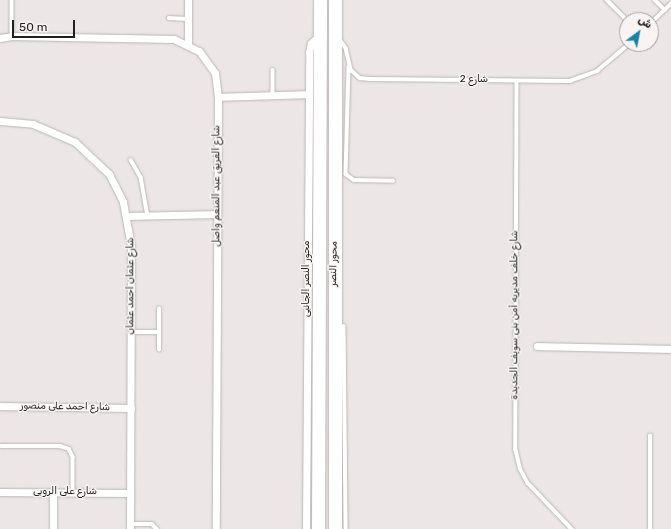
<!DOCTYPE html>
<html>
<head>
<meta charset="utf-8">
<style>
  body { margin:0 }
  #map { position:relative; width:671px; height:529px; overflow:hidden; background:#ece7e6; font-family:Rubik,"Noto Naskh Arabic",sans-serif }
  div>[style] { position:absolute }
  .roads { filter:drop-shadow(0 0 1px #bbb6b5) drop-shadow(0 0 1px #bbb6b5) }
  .lane>* { height:3.5px; margin:-1.75px; padding:0 1.75px; transform-origin:1.75px; border-radius:1.75px; background:#fff }
  .street>* { height:7px; margin:-3.5px; padding:0 3.5px; transform-origin:3.5px; border-radius:3.5px; background:#fff }
  .highway>* { height:13px; margin:-6.5px; padding:0 6.5px; transform-origin:6.5px; border-radius:6.5px; background:#fff }
  span { translate:-50% -50%; white-space:nowrap; text-align:center; line-height:1.15; -webkit-text-stroke:3px #f9f4f3; paint-order:stroke }
  .street-label { font-size:10px; color:#211f1f }
  .north { position:absolute; left:619px; top:12px; width:40px; height:40px; box-sizing:border-box; background:#f9f4f3; border:1px solid #a39f9e; border-radius:50%; rotate:32deg; font-size:11px; font-weight:700; line-height:16px; text-align:center; color:#211f1f }
  .north::after { content:''; display:block; margin:auto; width:14px; height:18px; background:#1583ab; clip-path:polygon(50% 0,100% 100%,50% 72%,0 100%) }
  .scale { position:absolute; left:12px; top:20px; width:63px; height:18px; box-sizing:border-box; border:2px solid #211f1f; border-top:0; padding-left:5px; font-size:12px; line-height:14px; white-space:nowrap; color:#211f1f; -webkit-text-stroke:3px #f9f4f3; paint-order:stroke }
</style>
</head>
<body>
<div id="map">
  <div class="roads">
    <div class="lane">
      <i style="left:12px;top:0;width:36px;rotate:90deg"></i>
      <i style="left:607px;top:0;width:28px;rotate:45deg"></i>
      <i style="left:655px;top:0;width:14px;rotate:45deg"></i>
      <i style="left:169px;top:18px;width:19px;rotate:3deg"></i>
      <i style="left:651px;top:23px;width:28px;rotate:-44deg"></i>
      <i style="left:338px;top:37px;width:14px;rotate:54deg"></i>
      <i style="left:346px;top:48px;width:23px;rotate:77deg"></i>
      <i style="left:351px;top:70px;width:12px;rotate:42deg"></i>
      <i style="left:360px;top:78px;width:9px;rotate:6deg"></i>
      <i style="left:369px;top:79px;width:201px;rotate:0.6deg"></i>
      <i style="left:570px;top:81px;width:29px;rotate:-20deg"></i>
      <i style="left:597px;top:71px;width:42px;rotate:-40.2deg"></i>
      <i style="left:349px;top:67px;width:107px;rotate:91.6deg"></i>
      <i style="left:346px;top:174px;width:10px;rotate:37deg"></i>
      <i style="left:354px;top:180px;width:39px;rotate:1deg"></i>
      <i style="left:273px;top:70px;width:25px;rotate:90deg"></i>
      <i style="left:517px;top:81px;width:369px;rotate:90.2deg"></i>
      <i style="left:516px;top:450px;width:18px;rotate:77deg"></i>
      <i style="left:520px;top:468px;width:17px;rotate:62deg"></i>
      <i style="left:528px;top:483px;width:64px;rotate:46.3deg"></i>
      <i style="left:131px;top:160px;width:20px;rotate:60deg"></i>
      <i style="left:141px;top:177px;width:39px;rotate:80deg"></i>
      <i style="left:344px;top:326px;width:203px;rotate:89.4deg"></i>
      <i style="left:131px;top:332px;width:28px"></i>
      <i style="left:159px;top:350px;width:41px;rotate:-90deg"></i>
      <i style="left:1px;top:446px;width:59px"></i>
      <i style="left:60px;top:446px;width:9px;rotate:18deg"></i>
      <i style="left:69px;top:449px;width:9px;rotate:63deg"></i>
      <i style="left:73px;top:457px;width:35px;rotate:90deg"></i>
      <i style="left:130px;top:524px;width:22px"></i>
      <i style="left:152px;top:524px;width:7px;rotate:45deg"></i>
      <i style="left:650px;top:529px;width:93px;rotate:-90deg"></i>
    </div>
    <div class="street">
      <i style="left:0;top:38px;width:12px;rotate:-9deg"></i>
      <i style="left:12px;top:36px;width:162px;rotate:1.1deg"></i>
      <i style="left:174px;top:39px;width:28px;rotate:26deg"></i>
      <i style="left:199px;top:51px;width:27px;rotate:54deg"></i>
      <i style="left:215px;top:73px;width:24px;rotate:83deg"></i>
      <i style="left:218px;top:97px;width:432px;rotate:90.3deg"></i>
      <i style="left:188px;top:43px;width:43px;rotate:-90deg"></i>
      <i style="left:218px;top:97px;width:90px;rotate:-1.9deg"></i>
      <i style="left:0;top:121px;width:33px;rotate:5deg"></i>
      <i style="left:33px;top:124px;width:46px;rotate:23.2deg"></i>
      <i style="left:75px;top:142px;width:47px;rotate:43.3deg"></i>
      <i style="left:109px;top:174px;width:31px;rotate:63deg"></i>
      <i style="left:123px;top:202px;width:45px;rotate:79.7deg"></i>
      <i style="left:131px;top:246px;width:283px;rotate:90.2deg"></i>
      <i style="left:128px;top:216px;width:89px;rotate:-1.3deg"></i>
      <i style="left:537px;top:346px;width:134px;rotate:1.3deg"></i>
      <i style="left:0;top:406px;width:131px;rotate:0.9deg"></i>
      <i style="left:0;top:492px;width:130px;rotate:0.4deg"></i>
      <i style="left:53px;top:529px;width:37px;rotate:-90deg"></i>
      <i style="left:306px;top:529px;width:477px;rotate:-89.6deg"></i>
      <i style="left:309px;top:52px;width:9px;rotate:-77deg"></i>
      <i style="left:311px;top:43px;width:13px;rotate:-42deg"></i>
    </div>
    <div class="highway">
      <i style="left:318px;top:529px;width:529px;rotate:-89.78deg"></i>
      <i style="left:335px;top:529px;width:529px;rotate:-90deg"></i>
    </div>
  </div>
  <div class="street-label">
    <span style="left:474px;top:80px">شارع 2</span>
    <span style="left:217px;top:186px;rotate:-90deg">شارع الفريق عبد المنعم واصل</span>
    <span style="left:334px;top:264px;rotate:-89deg">محور النصر</span>
    <span style="left:307px;top:279px;rotate:-90deg">محور النصر الجانبى</span>
    <span style="left:131px;top:286px;rotate:-90deg">شارع عثمان احمد عثمان</span>
    <span style="left:515px;top:315px;rotate:-90deg">شارع خلف مديريه أمن بنى سويف الجديدة</span>
    <span style="left:65px;top:407px;rotate:1deg">شارع احمد على منصور</span>
    <span style="left:65px;top:492px">شارع على الروبى</span>
  </div>
  <div class="north">ش</div>
  <div class="scale">50 m</div>
</div>
</body>
</html>
